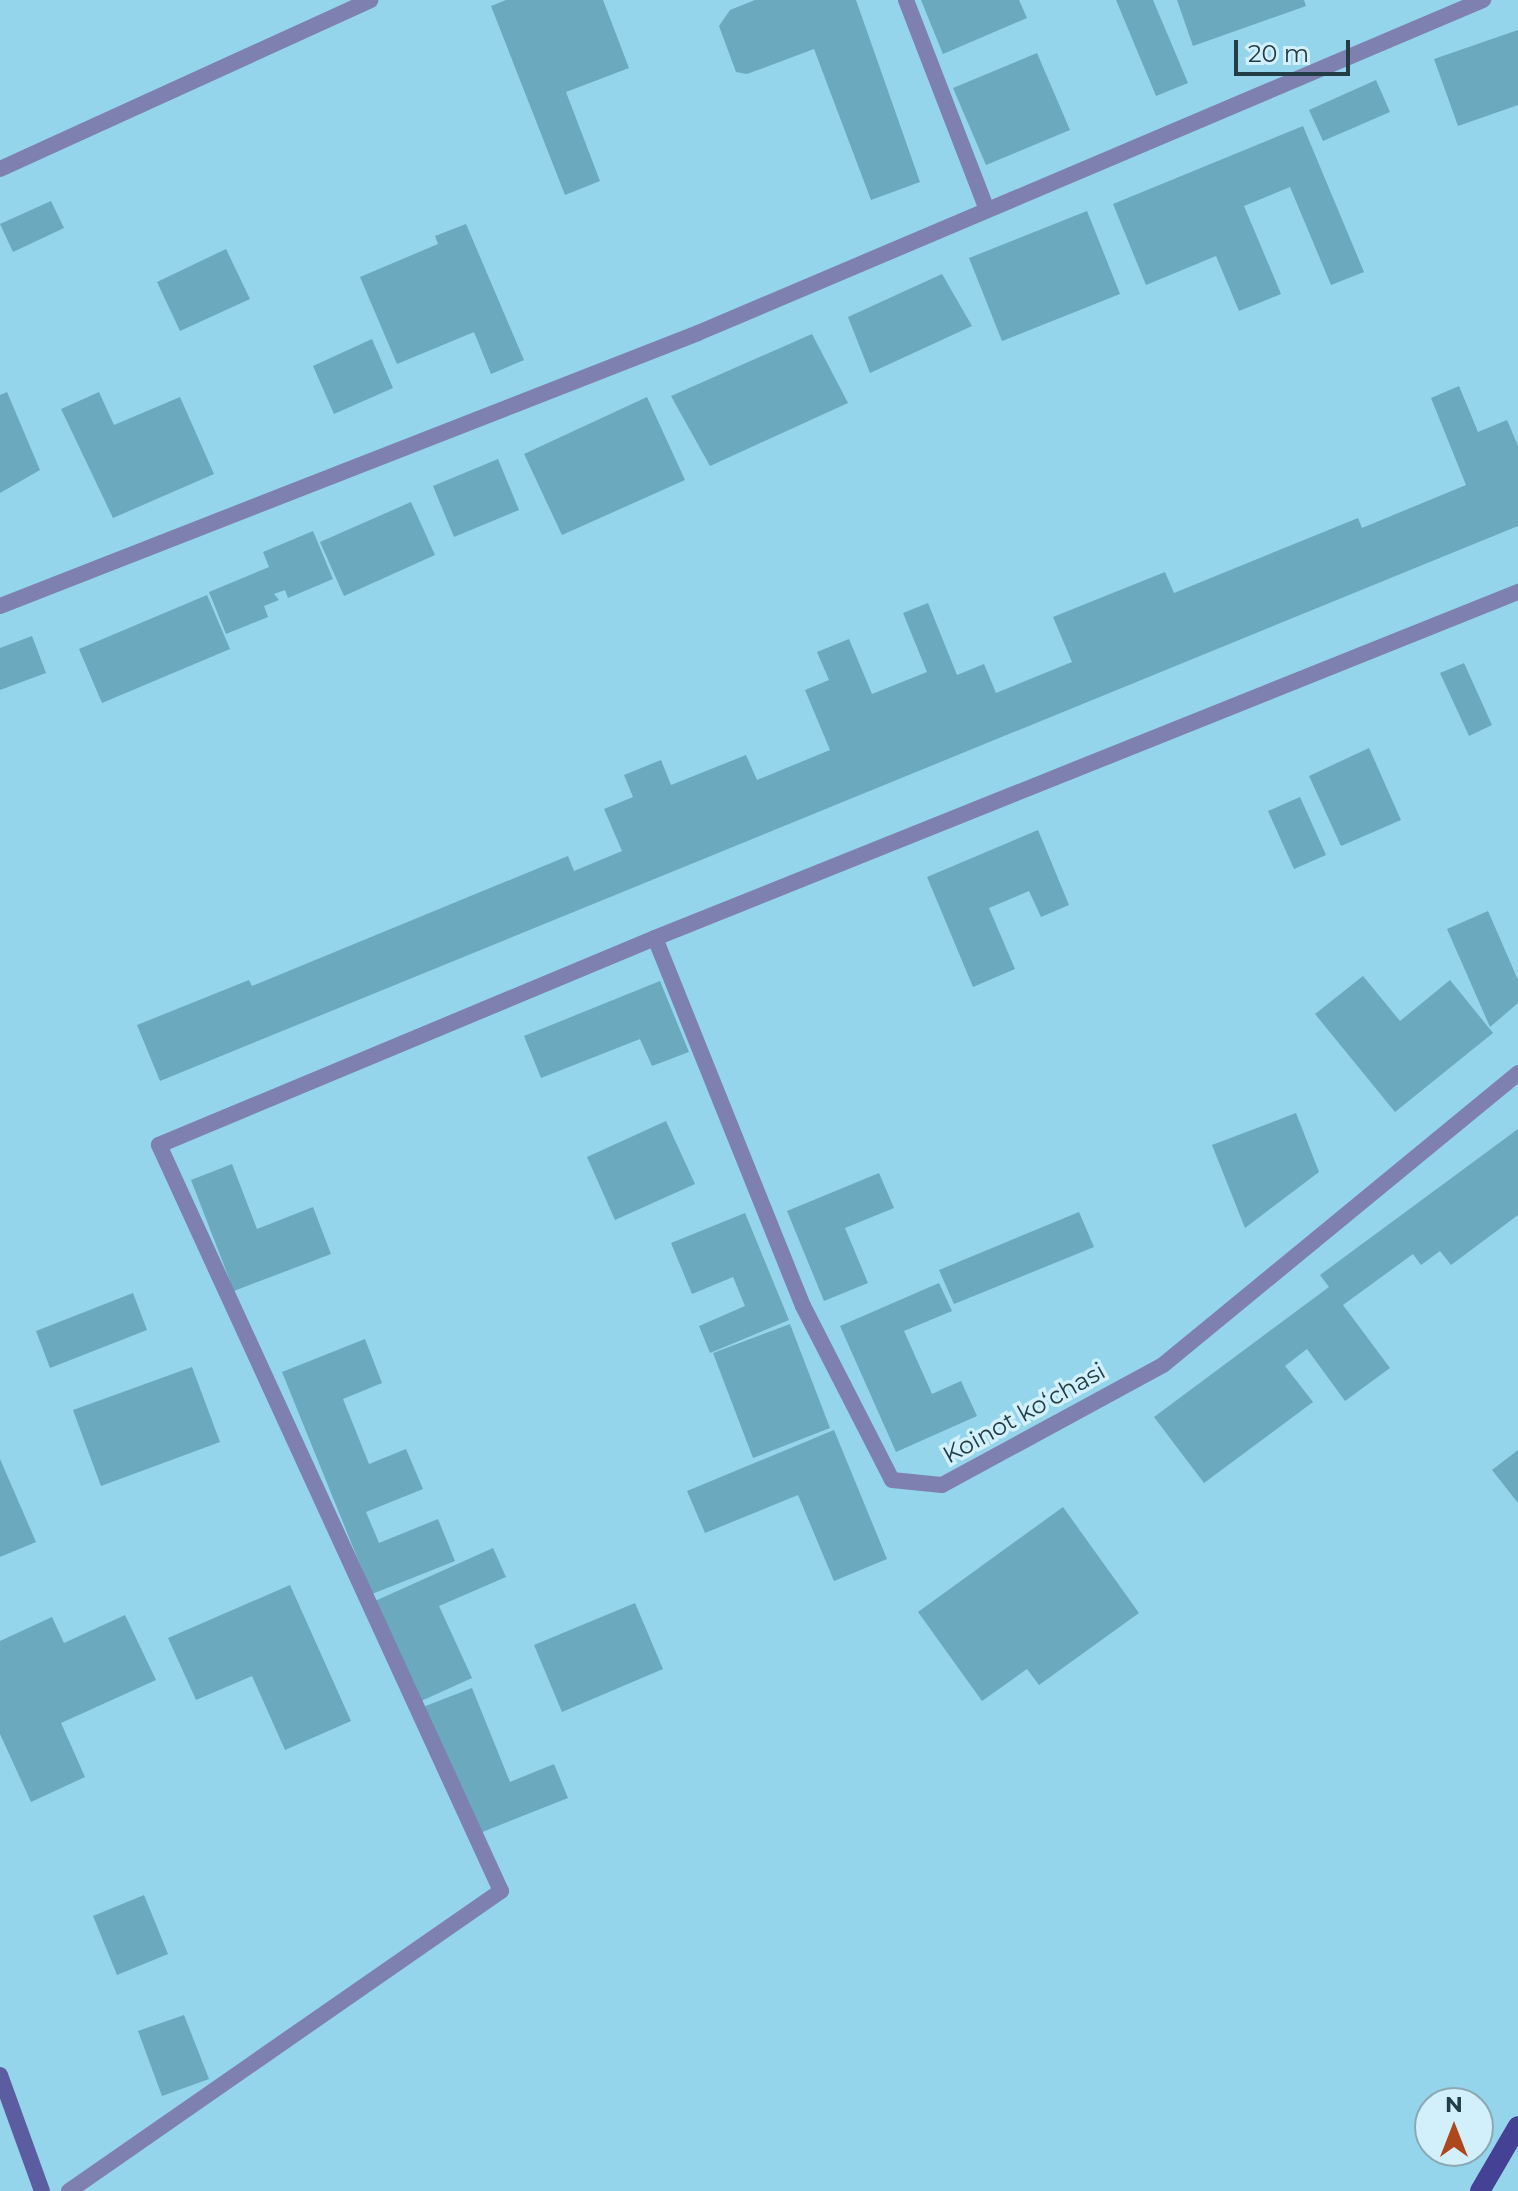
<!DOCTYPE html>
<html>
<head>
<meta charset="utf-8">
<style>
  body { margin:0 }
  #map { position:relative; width:1518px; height:2191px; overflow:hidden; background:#95d5eb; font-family:Montserrat,sans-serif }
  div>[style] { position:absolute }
  .building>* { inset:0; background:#6aa9be }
  .minor>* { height:16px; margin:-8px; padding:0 8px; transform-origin:8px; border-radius:8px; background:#7e81b0 }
  .secondary>* { height:16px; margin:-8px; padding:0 8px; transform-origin:8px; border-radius:8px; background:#5c5da1 }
  .primary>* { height:20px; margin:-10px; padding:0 10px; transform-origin:10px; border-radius:10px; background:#454195 }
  span { translate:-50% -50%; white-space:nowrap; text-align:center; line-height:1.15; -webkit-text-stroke:7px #d1f0fb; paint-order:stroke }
  .street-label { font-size:24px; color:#233d46 }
  .north { position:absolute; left:1414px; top:2087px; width:80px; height:80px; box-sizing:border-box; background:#d1f0fb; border:2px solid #8ba8b3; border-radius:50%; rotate:0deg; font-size:22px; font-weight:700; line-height:32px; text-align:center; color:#233d46 }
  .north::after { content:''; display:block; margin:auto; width:28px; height:36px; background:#ae481c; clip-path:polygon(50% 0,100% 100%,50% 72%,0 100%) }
  .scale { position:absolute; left:1234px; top:40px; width:116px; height:36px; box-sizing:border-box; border:4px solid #233d46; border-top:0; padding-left:10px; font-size:24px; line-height:28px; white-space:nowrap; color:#233d46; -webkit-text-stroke:6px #d1f0fb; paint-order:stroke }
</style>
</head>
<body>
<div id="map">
  <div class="building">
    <i style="clip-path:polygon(506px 0,603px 0,629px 68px,566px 92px,600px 181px,565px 195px,491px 6px)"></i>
    <i style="clip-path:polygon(755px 0,856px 0,920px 182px,871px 200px,814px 49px,747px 74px,736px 72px,719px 26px,730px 10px)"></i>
    <i style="clip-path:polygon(921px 0,1019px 0,1027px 18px,943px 54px)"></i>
    <i style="clip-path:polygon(1116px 0,1153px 0,1188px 83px,1156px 96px)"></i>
    <i style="clip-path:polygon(1177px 0,1304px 0,1306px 6px,1193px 46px)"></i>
    <i style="clip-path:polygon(1518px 30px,1518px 105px,1458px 126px,1434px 59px)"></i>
    <i style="clip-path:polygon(1037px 53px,1070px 130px,986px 165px,953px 88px)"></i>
    <i style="clip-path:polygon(1376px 80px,1390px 112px,1323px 141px,1309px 110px)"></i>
    <i style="clip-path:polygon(1303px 126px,1364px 272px,1331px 285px,1290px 187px,1244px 206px,1281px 294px,1239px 311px,1216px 256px,1146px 285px,1113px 204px)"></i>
    <i style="clip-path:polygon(51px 201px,64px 228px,13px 252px,0 224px)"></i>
    <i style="clip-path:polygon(1087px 211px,1120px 294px,1002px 341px,969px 258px)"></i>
    <i style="clip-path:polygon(466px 224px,524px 360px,491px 374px,474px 332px,397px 364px,360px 277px,438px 244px,435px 236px)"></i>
    <i style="clip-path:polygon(226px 249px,250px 299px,180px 331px,157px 282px)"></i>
    <i style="clip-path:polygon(942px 274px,972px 326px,870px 373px,848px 317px)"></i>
    <i style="clip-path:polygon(812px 334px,848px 403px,710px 466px,671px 396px)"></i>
    <i style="clip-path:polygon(372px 339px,393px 388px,334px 414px,313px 366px)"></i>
    <i style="clip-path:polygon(1459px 386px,1478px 432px,1507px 420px,1518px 446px,1518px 526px,160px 1081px,137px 1025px,249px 980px,252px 986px,568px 856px,574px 871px,622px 851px,604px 809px,633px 797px,624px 775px,661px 760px,671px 785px,746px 755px,757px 780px,830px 750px,805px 690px,829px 680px,817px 652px,849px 639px,872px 694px,927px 672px,903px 613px,928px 603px,957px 675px,984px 664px,996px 693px,1072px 662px,1053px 617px,1165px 572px,1174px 593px,1358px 518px,1362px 528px,1466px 485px,1431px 398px)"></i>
    <i style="clip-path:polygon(7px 392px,40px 470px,0 493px,0 395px)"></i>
    <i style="clip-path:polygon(99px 392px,114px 425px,180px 397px,214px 474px,113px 518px,61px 409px)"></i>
    <i style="clip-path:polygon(647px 397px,685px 480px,562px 535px,524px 454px)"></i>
    <i style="clip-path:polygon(498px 459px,519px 510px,454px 537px,433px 486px)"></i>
    <i style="clip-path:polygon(411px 502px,435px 555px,344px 596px,320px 542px)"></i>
    <i style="clip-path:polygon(313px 531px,333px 579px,288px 598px,285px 590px,274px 594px,279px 600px,264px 606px,268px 617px,226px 634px,209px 592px,269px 567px,263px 552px)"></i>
    <i style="clip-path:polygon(207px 595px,230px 649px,102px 703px,79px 649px)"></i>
    <i style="clip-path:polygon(32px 636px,46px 673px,0 690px,0 648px)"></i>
    <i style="clip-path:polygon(1464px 663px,1492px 725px,1469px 736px,1440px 673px)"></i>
    <i style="clip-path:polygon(1369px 748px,1401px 820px,1341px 846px,1309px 776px)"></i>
    <i style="clip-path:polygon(1300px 797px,1326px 855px,1294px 869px,1268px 811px)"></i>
    <i style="clip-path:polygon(1038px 830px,1069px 905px,1041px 917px,1029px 891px,989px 908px,1015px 969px,973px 987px,927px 877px)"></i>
    <i style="clip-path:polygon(1488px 911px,1518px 980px,1518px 1003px,1490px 1027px,1447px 929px)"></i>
    <i style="clip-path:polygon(1363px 976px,1400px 1021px,1450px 980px,1493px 1033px,1395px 1112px,1315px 1014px)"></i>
    <i style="clip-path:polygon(660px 981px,689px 1052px,652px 1066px,640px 1039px,541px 1078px,524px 1036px)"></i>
    <i style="clip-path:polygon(1296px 1113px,1319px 1172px,1245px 1228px,1212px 1145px)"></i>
    <i style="clip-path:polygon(666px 1121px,695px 1184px,615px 1220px,587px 1157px)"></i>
    <i style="clip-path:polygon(1518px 1129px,1518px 1215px,1451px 1265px,1440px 1251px,1421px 1265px,1413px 1254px,1343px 1305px,1390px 1368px,1345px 1401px,1307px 1349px,1285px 1366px,1313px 1402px,1204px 1483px,1154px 1417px,1329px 1287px,1320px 1275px)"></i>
    <i style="clip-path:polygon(232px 1164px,257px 1229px,313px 1207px,331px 1254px,234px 1291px,191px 1180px)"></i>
    <i style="clip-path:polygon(879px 1173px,894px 1208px,845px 1228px,868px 1283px,824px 1301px,787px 1211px)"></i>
    <i style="clip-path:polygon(1079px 1212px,1094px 1247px,954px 1304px,939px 1270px)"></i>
    <i style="clip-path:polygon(745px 1213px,789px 1320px,710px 1353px,699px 1326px,745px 1306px,733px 1277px,692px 1294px,671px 1243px)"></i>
    <i style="clip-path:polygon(939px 1283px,952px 1311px,904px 1331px,932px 1394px,961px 1381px,977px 1416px,896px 1452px,840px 1326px)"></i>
    <i style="clip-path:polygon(133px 1293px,147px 1330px,50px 1368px,36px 1331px)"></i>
    <i style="clip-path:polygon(790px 1324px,830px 1428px,753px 1458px,713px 1353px)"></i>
    <i style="clip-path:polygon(365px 1339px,382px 1383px,343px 1399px,369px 1464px,406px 1449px,423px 1489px,366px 1512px,379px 1543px,438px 1519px,455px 1561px,372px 1594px,282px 1372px)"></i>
    <i style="clip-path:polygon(192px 1367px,220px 1442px,101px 1486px,73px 1410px)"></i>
    <i style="clip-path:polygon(834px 1430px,887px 1559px,834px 1581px,798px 1495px,705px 1533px,687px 1491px)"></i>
    <i style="clip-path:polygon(1518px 1450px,1518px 1503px,1492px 1470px)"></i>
    <i style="clip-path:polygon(0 1459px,36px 1542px,0 1557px)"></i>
    <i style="clip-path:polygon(1063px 1507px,1139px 1613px,1039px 1685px,1027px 1669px,982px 1701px,918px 1612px)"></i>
    <i style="clip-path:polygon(493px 1548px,506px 1577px,439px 1606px,472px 1678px,419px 1702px,375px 1601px)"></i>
    <i style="clip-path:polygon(290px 1585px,351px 1721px,285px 1750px,252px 1676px,196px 1700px,168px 1638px)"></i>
    <i style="clip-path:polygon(635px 1603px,663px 1669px,562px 1712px,534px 1645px)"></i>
    <i style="clip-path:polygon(125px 1615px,156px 1680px,61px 1723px,85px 1777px,31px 1802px,0 1734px,0 1641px,52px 1617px,64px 1643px)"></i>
    <i style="clip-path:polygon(472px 1688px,510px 1782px,554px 1764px,568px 1798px,475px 1835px,423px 1707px)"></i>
    <i style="clip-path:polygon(144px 1895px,168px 1954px,117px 1975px,93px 1916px)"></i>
    <i style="clip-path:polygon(184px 2015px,209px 2079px,162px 2096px,138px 2031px)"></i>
  </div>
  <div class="minor">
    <i style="left:906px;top:0;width:225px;rotate:68.9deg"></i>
    <i style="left:0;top:169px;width:407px;rotate:-24.5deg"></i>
    <i style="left:0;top:606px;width:749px;rotate:-21.36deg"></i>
    <i style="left:698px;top:333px;width:853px;rotate:-22.99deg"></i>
    <i style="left:655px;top:938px;width:397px;rotate:68.1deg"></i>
    <i style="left:803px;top:1306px;width:195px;rotate:62.9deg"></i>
    <i style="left:892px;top:1480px;width:50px;rotate:5.7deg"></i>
    <i style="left:942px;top:1485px;width:251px;rotate:-28.5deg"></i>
    <i style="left:1163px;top:1365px;width:460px;rotate:-39.4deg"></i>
    <i style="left:69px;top:2191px;width:526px;rotate:-34.78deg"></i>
    <i style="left:501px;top:1891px;width:821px;rotate:-114.63deg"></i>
    <i style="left:159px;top:1145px;width:537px;rotate:-22.65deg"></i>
    <i style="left:655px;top:938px;width:930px;rotate:-21.85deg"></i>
  </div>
  <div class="secondary">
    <i style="left:0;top:2075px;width:123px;rotate:70.1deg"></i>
  </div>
  <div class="primary">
    <i style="left:1480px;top:2191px;width:75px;rotate:-59.7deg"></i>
  </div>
  <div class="street-label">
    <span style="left:1024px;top:1413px;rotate:-29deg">Koinot koʻchasi</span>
  </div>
  <div class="north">N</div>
  <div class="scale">20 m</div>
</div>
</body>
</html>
